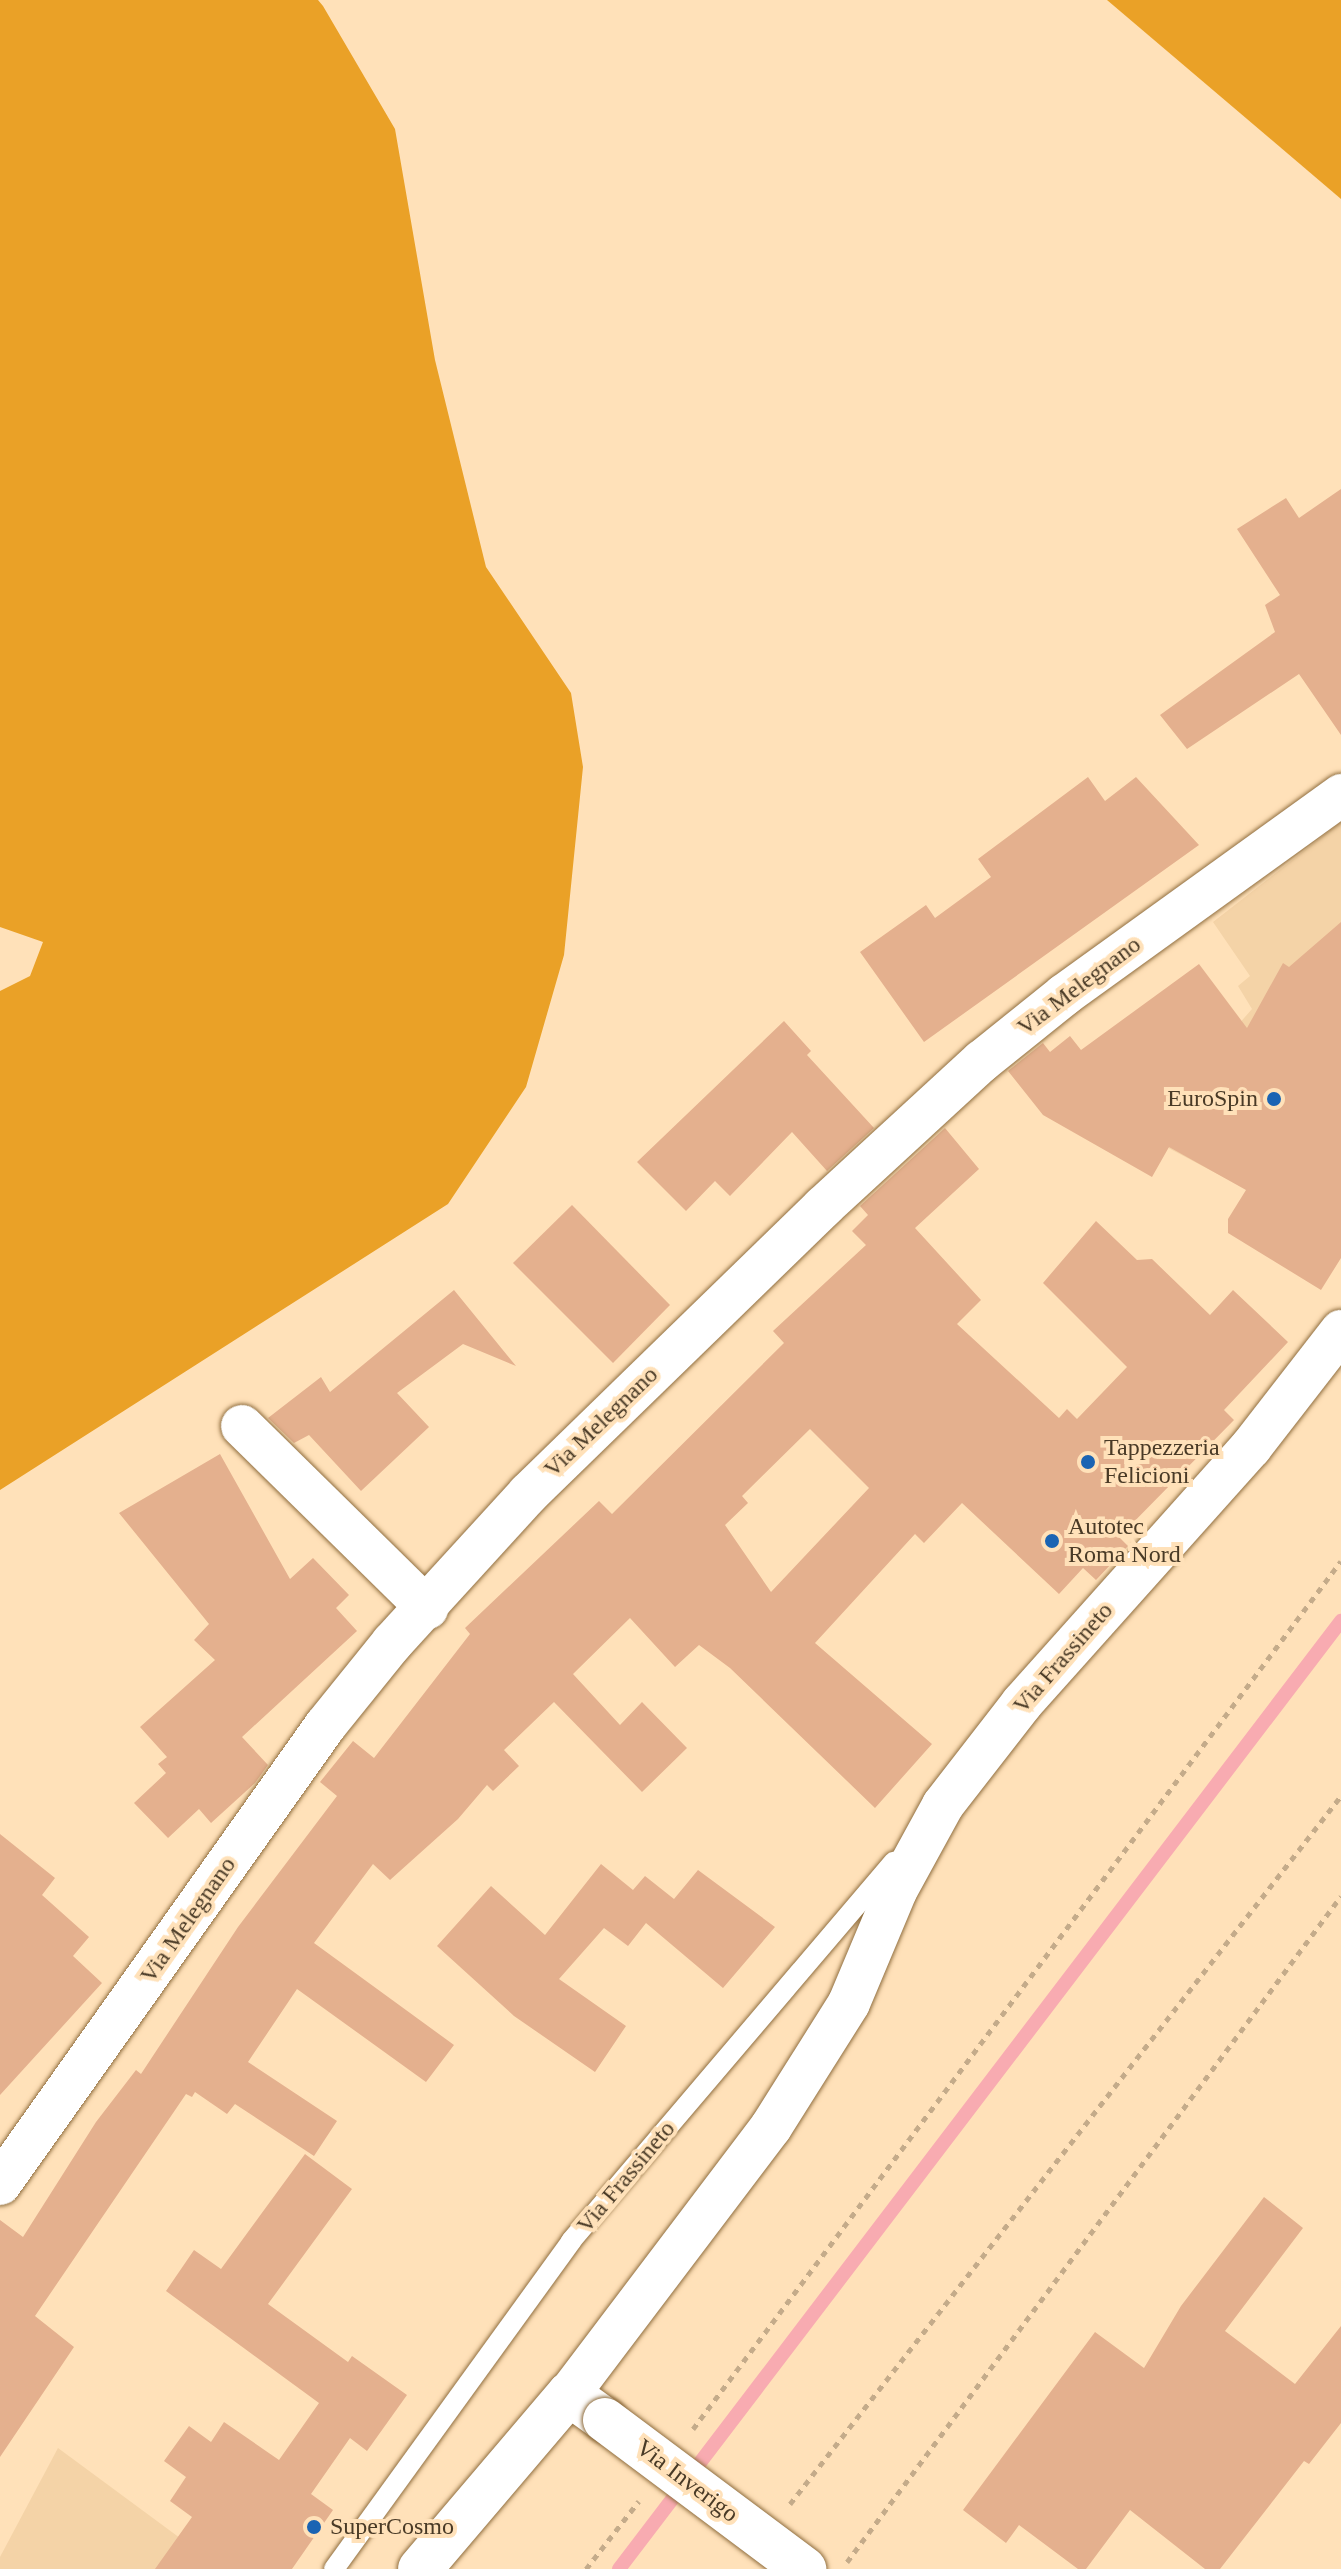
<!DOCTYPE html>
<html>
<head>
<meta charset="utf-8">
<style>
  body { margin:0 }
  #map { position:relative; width:1341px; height:2569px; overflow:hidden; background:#ffe1b9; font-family:Georgia,serif }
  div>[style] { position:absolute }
  .built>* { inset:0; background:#f4d3a7 }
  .forest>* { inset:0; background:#eaa127 }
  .stream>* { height:14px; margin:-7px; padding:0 7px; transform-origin:7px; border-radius:7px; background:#f8abb1 }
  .building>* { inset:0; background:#e4b08e }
  .path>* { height:5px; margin-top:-2.5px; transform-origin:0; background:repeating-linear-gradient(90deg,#c4ab8a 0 6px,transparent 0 12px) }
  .roads { filter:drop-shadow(0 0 2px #906e3f) drop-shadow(0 0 2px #906e3f) }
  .service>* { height:20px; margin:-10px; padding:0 10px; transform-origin:10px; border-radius:10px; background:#fff }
  .minor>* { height:42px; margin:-21px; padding:0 21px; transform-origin:21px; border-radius:21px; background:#fff }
  .tertiary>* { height:44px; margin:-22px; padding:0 22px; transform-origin:22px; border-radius:22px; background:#fff }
  .bridges { filter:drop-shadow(0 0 2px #906e3f) drop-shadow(0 0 2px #906e3f) }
  .tertiary-bridge>* { height:44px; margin:-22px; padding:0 22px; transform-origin:22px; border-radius:22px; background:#fff }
  .dots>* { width:22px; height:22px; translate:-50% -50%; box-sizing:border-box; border:4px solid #ffe1b9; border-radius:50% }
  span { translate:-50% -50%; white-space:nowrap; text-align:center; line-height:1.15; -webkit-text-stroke:8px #ffe1b9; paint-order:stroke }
  .street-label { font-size:24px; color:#493a26 }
  .poi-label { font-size:24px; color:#493a26 }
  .right { translate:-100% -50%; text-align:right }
  .left { translate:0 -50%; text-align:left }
</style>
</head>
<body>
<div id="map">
  <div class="built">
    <i style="clip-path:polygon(1341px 822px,1341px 1194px,1225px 1178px,1142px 1134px,1252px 1009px,1238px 986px,1250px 976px,1213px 922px)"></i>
    <i style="clip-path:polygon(58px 2448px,222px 2569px,0 2569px,0 2557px)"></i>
  </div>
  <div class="forest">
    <i style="clip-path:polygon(0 0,318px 0,323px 6px,395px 129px,435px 360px,486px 567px,571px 693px,583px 767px,564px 955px,526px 1087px,448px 1204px,0 1490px,0 991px,30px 976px,43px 942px,0 927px)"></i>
    <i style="clip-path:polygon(1107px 0,1341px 0,1341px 199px)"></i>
  </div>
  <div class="stream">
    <i style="left:619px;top:2569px;width:1192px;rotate:-52.71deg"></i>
  </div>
  <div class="building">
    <i style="clip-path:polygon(1341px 489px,1341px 735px,1299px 674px,1187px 749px,1160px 715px,1275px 632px,1265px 605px,1280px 595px,1237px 529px,1286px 498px,1299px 518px)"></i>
    <i style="clip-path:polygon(1088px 777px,1105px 801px,1136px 777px,1199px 845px,924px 1042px,860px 952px,926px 905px,935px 918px,991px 877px,978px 859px)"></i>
    <i style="clip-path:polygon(1341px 922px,1341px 1258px,1321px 1290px,1228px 1233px,1228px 1219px,1246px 1190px,1169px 1147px,1152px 1177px,1043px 1115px,1008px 1071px,1043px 1043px,1050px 1052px,1070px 1036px,1081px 1050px,1199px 964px,1247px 1028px,1283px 963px,1289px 967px)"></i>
    <i style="clip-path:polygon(784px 1021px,811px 1051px,807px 1055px,874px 1128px,827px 1171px,792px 1132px,730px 1196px,715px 1181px,686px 1211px,637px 1162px)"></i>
    <i style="clip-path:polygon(evenodd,945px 1128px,979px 1169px,915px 1228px,981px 1300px,957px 1324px,1059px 1418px,1067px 1409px,1077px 1419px,1127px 1367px,1043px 1283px,1096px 1221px,1137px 1260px,1152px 1259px,1210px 1315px,1233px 1290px,1288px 1342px,1224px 1410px,1234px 1420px,1119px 1537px,1128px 1546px,1096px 1580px,1083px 1568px,1059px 1594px,962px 1503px,924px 1543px,915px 1534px,815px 1643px,932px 1744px,875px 1808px,730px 1668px,699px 1645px,675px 1667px,630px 1618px,573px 1674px,620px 1725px,642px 1702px,687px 1748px,642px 1792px,554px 1702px,504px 1750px,519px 1766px,493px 1791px,487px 1785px,458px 1819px,390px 1880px,373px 1864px,314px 1943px,454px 2045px,426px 2082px,297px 1989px,248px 2062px,337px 2121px,314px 2156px,235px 2104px,227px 2114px,195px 2092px,192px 2097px,186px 2094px,35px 2316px,74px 2347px,0 2457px,0 2220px,23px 2237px,96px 2122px,136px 2070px,141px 2074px,238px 1927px,337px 1796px,320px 1782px,353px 1741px,374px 1758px,470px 1634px,465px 1628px,599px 1501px,612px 1514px,784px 1343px,773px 1331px,866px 1245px,852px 1231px,868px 1215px,860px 1206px,945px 1128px,810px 1429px,869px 1488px,771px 1592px,725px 1525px,748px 1503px,742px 1496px,810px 1429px)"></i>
    <i style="clip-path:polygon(572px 1205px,670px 1305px,613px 1363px,513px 1263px)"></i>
    <i style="clip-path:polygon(454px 1290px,516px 1366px,463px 1344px,397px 1393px,429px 1427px,361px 1491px,309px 1435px,294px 1443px,268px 1418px,321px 1377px,330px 1392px)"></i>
    <i style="clip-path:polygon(220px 1454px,290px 1579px,313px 1558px,349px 1595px,336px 1608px,357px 1631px,242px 1737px,268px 1765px,255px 1783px,211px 1823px,199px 1809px,168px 1838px,134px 1803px,166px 1773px,158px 1764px,167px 1757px,140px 1727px,215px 1660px,194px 1640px,209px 1624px,119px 1513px)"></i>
    <i style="clip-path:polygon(0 1834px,55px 1878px,42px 1895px,89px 1937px,73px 1956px,102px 1983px,0 2095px)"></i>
    <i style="clip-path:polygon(601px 1864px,633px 1890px,645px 1876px,674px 1899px,698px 1870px,775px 1927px,723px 1988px,646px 1923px,628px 1946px,604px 1928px,559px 1979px,626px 2026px,595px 2072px,514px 2016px,437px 1946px,491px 1886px,545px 1935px)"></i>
    <i style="clip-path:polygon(305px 2154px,352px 2189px,268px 2304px,348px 2362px,352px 2356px,407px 2395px,367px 2451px,350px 2438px,311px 2494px,333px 2510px,292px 2569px,155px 2569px,192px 2517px,170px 2501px,186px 2477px,164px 2461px,189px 2426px,211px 2442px,224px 2422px,279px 2460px,319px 2403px,166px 2291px,194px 2250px,221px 2269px)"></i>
    <i style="clip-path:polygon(1264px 2197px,1303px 2228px,1225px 2331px,1295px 2384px,1341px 2326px,1341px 2423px,1309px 2464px,1304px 2461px,1220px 2569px,1205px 2569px,1130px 2510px,1086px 2569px,1078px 2569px,1019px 2525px,1006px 2543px,963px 2510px,1095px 2332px,1144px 2368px,1181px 2306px)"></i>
  </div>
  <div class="path">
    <i style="left:693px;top:2429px;width:1083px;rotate:-53.26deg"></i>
    <i style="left:790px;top:2504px;width:897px;rotate:-52.11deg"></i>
    <i style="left:847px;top:2562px;width:829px;rotate:-53.43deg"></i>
    <i style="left:586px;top:2569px;width:86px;rotate:-52.1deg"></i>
  </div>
  <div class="roads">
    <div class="service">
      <i style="left:334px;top:2569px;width:405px;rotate:-54.1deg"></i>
      <i style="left:571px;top:2241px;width:498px;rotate:-49.6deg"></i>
    </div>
    <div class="minor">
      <i style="left:242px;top:1426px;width:260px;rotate:44.5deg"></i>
      <i style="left:0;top:2184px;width:562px;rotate:-54.64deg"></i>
      <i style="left:325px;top:1726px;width:107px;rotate:-51.1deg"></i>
      <i style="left:392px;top:1643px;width:202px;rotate:-47.6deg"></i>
      <i style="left:528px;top:1494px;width:412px;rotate:-44.2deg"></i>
      <i style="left:823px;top:1207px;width:216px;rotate:-42.6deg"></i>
      <i style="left:982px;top:1061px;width:105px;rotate:-38.8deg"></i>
      <i style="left:1064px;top:995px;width:342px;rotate:-35.8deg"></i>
      <i style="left:569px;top:2394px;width:335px;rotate:-52.9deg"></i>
      <i style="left:771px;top:2127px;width:146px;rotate:-57.8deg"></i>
      <i style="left:849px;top:2003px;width:121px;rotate:-67.2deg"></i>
      <i style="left:896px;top:1891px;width:98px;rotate:-61.3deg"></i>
      <i style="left:943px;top:1805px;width:129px;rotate:-52.2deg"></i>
      <i style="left:1022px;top:1703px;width:343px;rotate:-48.2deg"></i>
      <i style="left:1251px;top:1447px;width:147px;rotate:-52.2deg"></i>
    </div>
    <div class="tertiary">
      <i style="left:420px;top:2569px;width:230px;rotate:-49.6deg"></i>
      <i style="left:569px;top:2394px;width:44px;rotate:35.8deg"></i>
    </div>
  </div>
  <div class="bridges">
    <div class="tertiary-bridge">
      <i style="left:605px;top:2420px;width:249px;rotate:36.8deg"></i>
    </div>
  </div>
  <div class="dots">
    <i style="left:1274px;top:1099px;background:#1b64b3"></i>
    <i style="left:1088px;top:1462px;background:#1b64b3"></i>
    <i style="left:1052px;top:1541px;background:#1b64b3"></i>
    <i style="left:314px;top:2527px;background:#1b64b3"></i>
  </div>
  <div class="street-label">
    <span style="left:1079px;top:986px;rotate:-37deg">Via Melegnano</span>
    <span style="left:601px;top:1422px;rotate:-44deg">Via Melegnano</span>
    <span style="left:1063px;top:1658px;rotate:-49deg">Via Frassineto</span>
    <span style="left:188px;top:1920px;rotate:-55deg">Via Melegnano</span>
    <span style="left:626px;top:2177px;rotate:-50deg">Via Frassineto</span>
    <span style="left:687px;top:2481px;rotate:37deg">Via Inverigo</span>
  </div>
  <div class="poi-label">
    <span class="right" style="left:1258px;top:1099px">EuroSpin</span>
    <span class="left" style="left:1104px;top:1462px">Tappezzeria<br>Felicioni</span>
    <span class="left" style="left:1068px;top:1541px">Autotec<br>Roma Nord</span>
    <span class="left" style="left:330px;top:2527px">SuperCosmo</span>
  </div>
</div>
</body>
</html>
